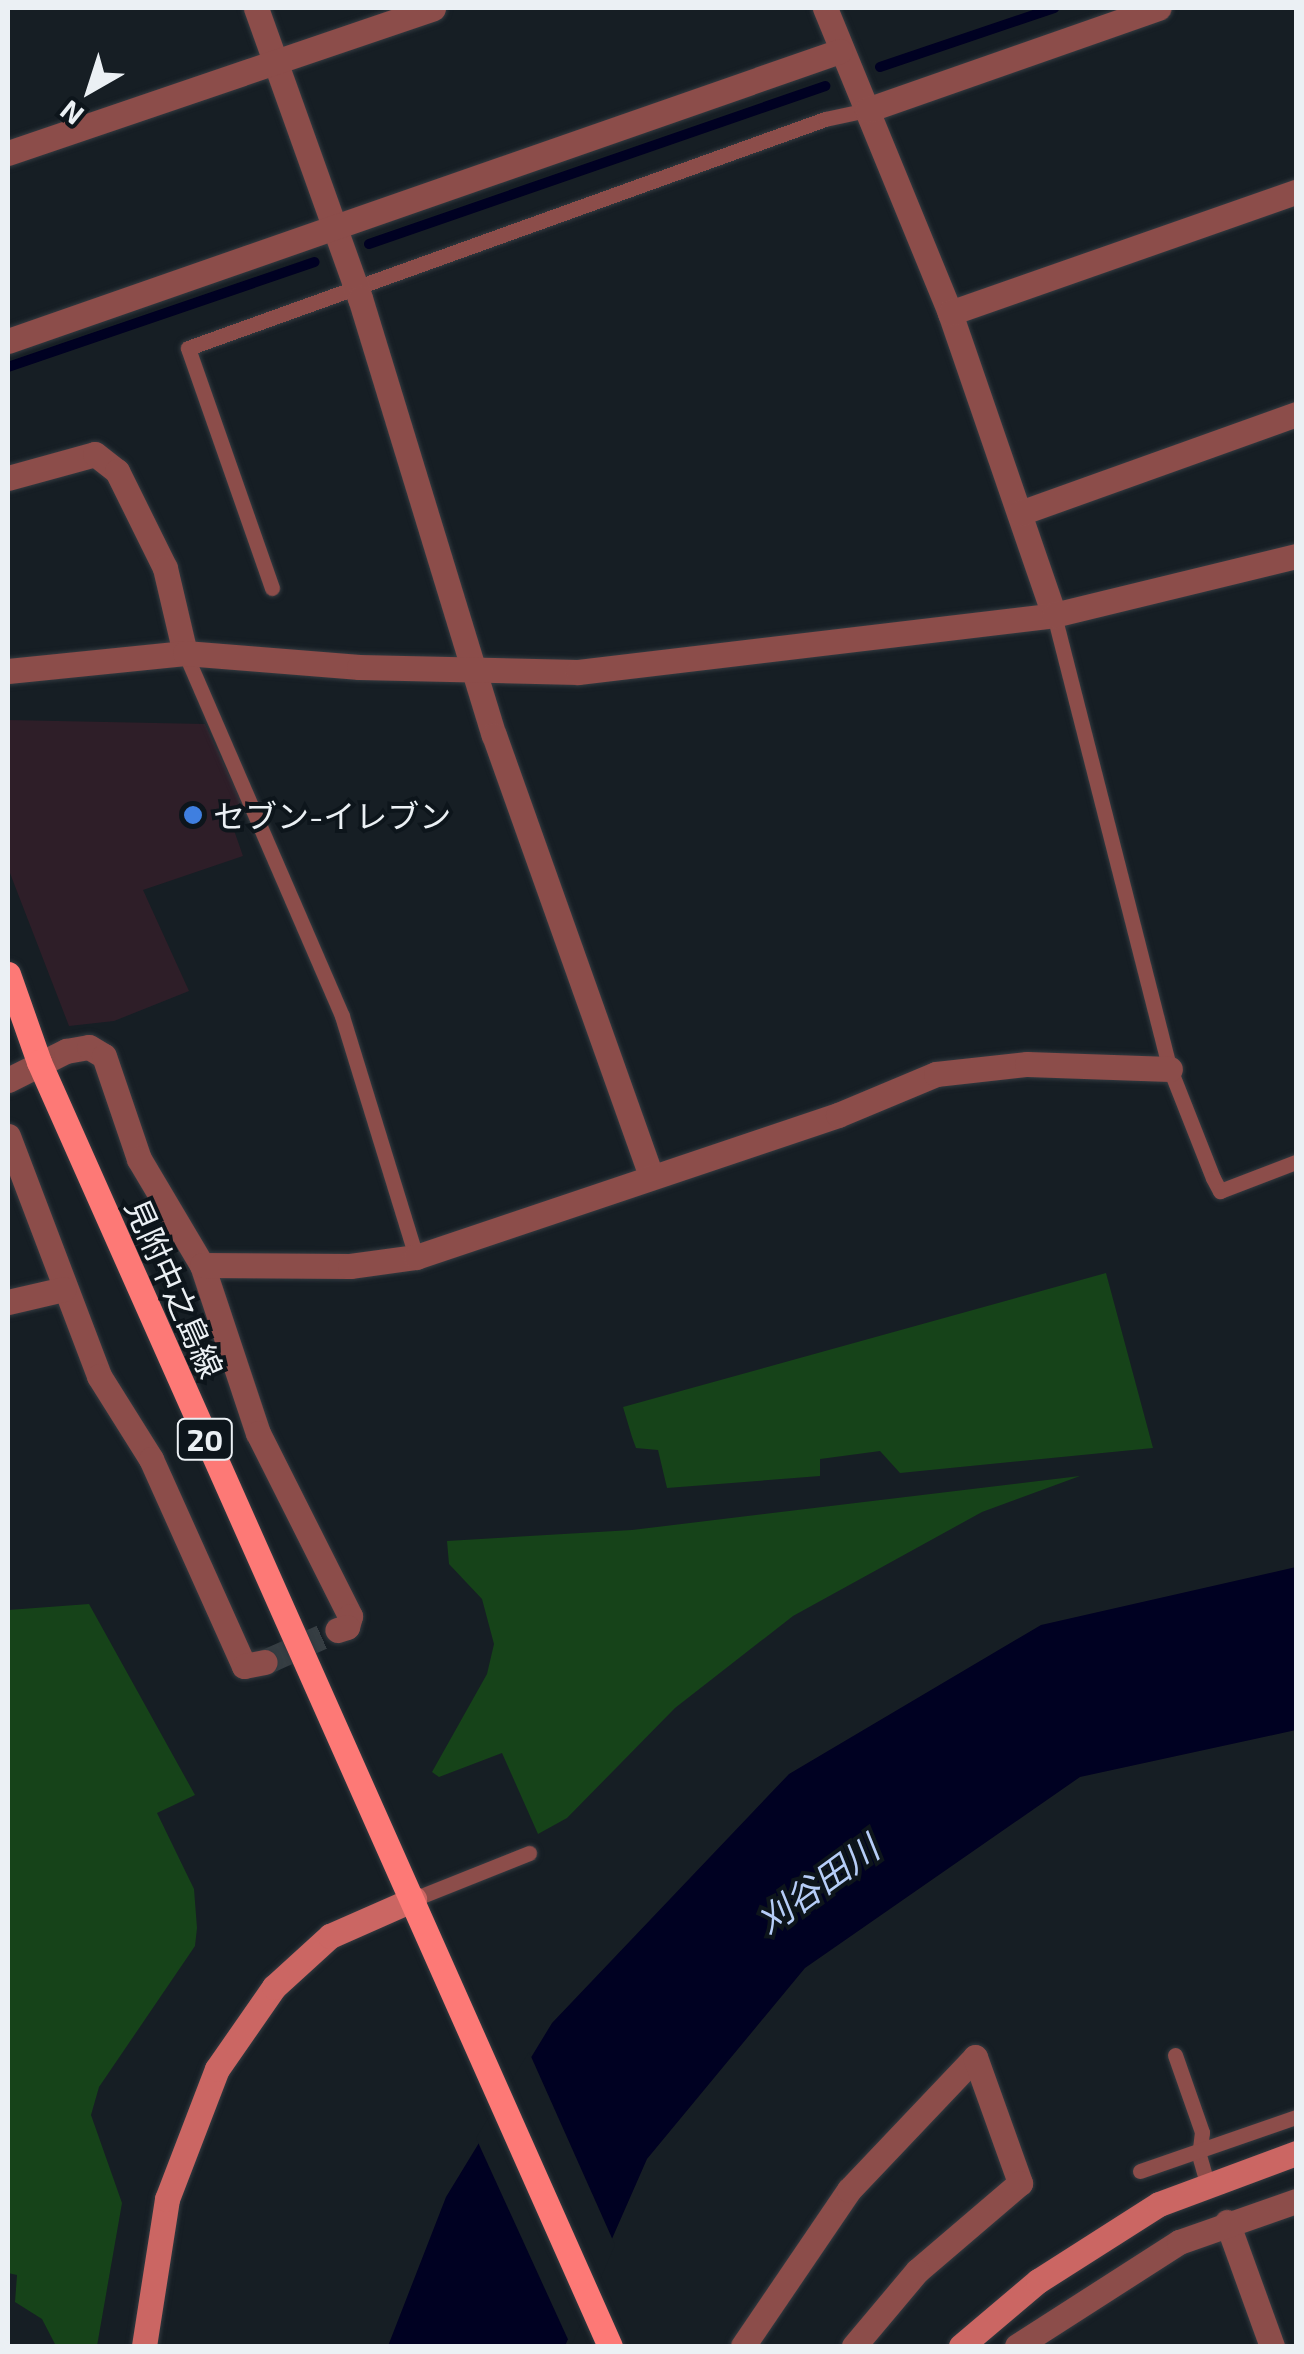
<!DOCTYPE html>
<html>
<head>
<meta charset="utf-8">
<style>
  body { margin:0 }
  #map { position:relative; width:1304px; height:2354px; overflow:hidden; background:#161e24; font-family:"Exo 2","Noto Sans JP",sans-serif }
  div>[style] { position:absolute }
  .commercial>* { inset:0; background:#2e1e28 }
  .green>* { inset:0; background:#164319 }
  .water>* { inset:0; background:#000122 }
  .pier>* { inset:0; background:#161e24 }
  .stream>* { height:10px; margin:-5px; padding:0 5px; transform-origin:5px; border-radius:5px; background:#000122 }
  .street-tunnel>* { height:25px; margin-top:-12.5px; transform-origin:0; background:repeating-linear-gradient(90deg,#363e43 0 25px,transparent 0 37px) }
  .roads { filter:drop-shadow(0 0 2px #343b41) drop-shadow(0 0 2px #343b41) }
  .lane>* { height:15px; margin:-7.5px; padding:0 7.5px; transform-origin:7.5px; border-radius:7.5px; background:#8c4d4a }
  .street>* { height:25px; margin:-12.5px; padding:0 12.5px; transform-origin:12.5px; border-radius:12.5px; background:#8c4d4a }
  .secondary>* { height:25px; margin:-12.5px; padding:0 12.5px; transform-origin:12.5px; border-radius:12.5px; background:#cb6663 }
  .primary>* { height:25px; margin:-12.5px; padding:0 12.5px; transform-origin:12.5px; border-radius:12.5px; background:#fd7976 }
  .dots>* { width:28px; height:28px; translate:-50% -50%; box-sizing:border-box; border:5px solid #0d151b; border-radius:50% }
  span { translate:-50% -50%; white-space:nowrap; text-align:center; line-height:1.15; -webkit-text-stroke:8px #0d151b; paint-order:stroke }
  .shield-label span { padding:2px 8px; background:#0d151b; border:2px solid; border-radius:8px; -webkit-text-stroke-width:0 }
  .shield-label { font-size:30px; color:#ebf0f4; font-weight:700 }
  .poi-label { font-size:32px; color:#ebf0f4 }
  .left { translate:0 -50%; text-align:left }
  .street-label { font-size:32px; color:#ebf0f4 }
  .water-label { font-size:35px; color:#b6cdf7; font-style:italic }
  .frame { position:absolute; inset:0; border:10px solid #ebf0f4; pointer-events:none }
  .north { position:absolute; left:40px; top:40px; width:100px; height:100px; -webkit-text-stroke:8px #0d151b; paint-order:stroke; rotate:219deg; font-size:28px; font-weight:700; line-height:40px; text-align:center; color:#ebf0f4 }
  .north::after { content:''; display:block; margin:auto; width:35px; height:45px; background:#ebf0f4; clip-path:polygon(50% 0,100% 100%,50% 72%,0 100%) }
</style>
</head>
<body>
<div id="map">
  <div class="commercial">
    <i style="clip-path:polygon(8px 720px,205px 724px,242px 802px,228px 813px,243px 856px,143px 890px,189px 991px,114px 1021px,69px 1026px,8px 868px)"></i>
  </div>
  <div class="green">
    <i style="clip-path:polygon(1106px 1273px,1153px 1448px,900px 1473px,880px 1451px,820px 1459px,820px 1476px,667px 1488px,658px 1450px,636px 1448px,632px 1437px,623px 1407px)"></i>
    <i style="clip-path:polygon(1080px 1476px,982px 1512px,793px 1616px,675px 1708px,567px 1818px,538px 1834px,502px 1753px,439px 1777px,432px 1772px,487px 1674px,494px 1644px,482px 1599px,449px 1564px,447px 1541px,632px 1530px)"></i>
    <i style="clip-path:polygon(89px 1604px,195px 1795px,157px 1813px,194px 1889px,197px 1928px,195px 1946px,99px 2087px,91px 2115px,122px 2203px,97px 2346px,56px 2346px,42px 2319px,15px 2302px,17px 2275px,8px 2273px,8px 1610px)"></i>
  </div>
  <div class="water">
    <i style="clip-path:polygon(1296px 1567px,1296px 1730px,1080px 1777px,805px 1968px,647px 2159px,565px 2346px,388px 2346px,446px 2197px,552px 2023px,789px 1774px,1041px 1625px)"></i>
  </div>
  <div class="pier">
    <i style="clip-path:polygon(529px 2052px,615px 2245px,571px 2346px,476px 2138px)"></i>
  </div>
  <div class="stream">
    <i style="left:880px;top:67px;width:184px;rotate:-18.7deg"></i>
    <i style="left:369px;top:244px;width:483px;rotate:-19.1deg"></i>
    <i style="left:8px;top:367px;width:324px;rotate:-18.9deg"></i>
  </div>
  <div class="street-tunnel">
    <i style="left:265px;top:1662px;width:79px;rotate:-24deg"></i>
  </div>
  <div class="roads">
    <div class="lane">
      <i style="left:272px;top:588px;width:254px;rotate:-109.3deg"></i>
      <i style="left:188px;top:348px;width:677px;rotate:-19.77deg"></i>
      <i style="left:825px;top:119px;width:43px;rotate:-12.1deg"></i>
      <i style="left:1054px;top:615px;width:469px;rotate:75.7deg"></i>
      <i style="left:1170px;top:1069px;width:117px;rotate:68.5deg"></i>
      <i style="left:1213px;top:1178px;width:15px;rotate:62deg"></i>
      <i style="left:1220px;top:1191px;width:81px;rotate:-20.9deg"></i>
      <i style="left:185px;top:653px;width:395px;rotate:66.6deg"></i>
      <i style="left:342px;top:1016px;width:252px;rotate:72.9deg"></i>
      <i style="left:414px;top:1899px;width:124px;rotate:-21.8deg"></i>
      <i style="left:1175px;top:2055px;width:82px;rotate:70.7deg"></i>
      <i style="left:1202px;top:2132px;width:23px;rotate:97deg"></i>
      <i style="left:1199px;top:2155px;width:29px;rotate:74deg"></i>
      <i style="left:1140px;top:2171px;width:165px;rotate:-19.1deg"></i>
    </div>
    <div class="street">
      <i style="left:256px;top:8px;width:308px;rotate:70.3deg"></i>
      <i style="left:360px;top:298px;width:457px;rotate:73deg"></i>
      <i style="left:494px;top:735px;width:468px;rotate:70.4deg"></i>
      <i style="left:825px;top:8px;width:330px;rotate:67.7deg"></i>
      <i style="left:950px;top:313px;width:319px;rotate:71deg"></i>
      <i style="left:867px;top:110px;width:309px;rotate:-19.3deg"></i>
      <i style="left:8px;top:153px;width:449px;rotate:-18.8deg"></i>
      <i style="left:950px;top:313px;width:367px;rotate:-19.3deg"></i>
      <i style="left:8px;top:341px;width:881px;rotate:-19.22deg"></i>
      <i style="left:8px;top:478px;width:90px;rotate:-15.4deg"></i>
      <i style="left:95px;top:454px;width:28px;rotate:38deg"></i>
      <i style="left:117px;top:471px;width:108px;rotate:63.7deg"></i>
      <i style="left:165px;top:568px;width:87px;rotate:76.8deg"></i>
      <i style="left:1020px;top:513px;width:293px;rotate:-19.7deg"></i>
      <i style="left:8px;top:671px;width:178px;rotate:-5.8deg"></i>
      <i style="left:185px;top:653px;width:175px;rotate:4.6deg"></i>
      <i style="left:359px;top:667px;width:219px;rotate:1.3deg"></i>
      <i style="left:578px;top:672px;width:479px;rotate:-6.8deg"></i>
      <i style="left:1054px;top:615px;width:249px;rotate:-13.7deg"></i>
      <i style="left:8px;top:1080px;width:65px;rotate:-26.6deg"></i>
      <i style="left:66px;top:1051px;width:23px;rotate:-10deg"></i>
      <i style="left:89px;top:1047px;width:17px;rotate:31deg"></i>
      <i style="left:104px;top:1056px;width:109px;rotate:71.2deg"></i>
      <i style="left:139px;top:1159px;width:123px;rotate:59.3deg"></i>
      <i style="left:202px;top:1265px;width:177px;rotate:71.6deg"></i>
      <i style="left:258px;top:1433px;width:205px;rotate:63.3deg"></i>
      <i style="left:350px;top:1616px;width:11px;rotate:105deg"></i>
      <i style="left:347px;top:1627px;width:10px;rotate:163deg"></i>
      <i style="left:8px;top:1136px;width:257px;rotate:69.2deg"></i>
      <i style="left:99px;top:1376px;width:98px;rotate:57.9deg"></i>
      <i style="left:151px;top:1459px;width:227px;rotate:65.8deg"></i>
      <i style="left:244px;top:1666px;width:21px;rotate:-11deg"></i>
      <i style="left:202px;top:1265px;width:148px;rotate:0.4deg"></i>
      <i style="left:350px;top:1266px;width:67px;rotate:-7.8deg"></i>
      <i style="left:416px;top:1257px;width:445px;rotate:-18.6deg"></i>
      <i style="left:838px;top:1115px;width:106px;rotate:-22.7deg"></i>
      <i style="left:936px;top:1074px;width:92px;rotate:-6.3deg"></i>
      <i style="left:1027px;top:1064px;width:143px;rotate:2deg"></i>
      <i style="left:8px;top:1302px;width:57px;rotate:-13.1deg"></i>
      <i style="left:1227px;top:2222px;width:132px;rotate:70.1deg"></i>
      <i style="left:743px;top:2346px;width:189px;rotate:-55.8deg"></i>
      <i style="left:849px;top:2190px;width:183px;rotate:-46.5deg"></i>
      <i style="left:975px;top:2057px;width:134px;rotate:70.3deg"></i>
      <i style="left:1020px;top:2183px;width:135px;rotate:139.5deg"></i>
      <i style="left:917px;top:2271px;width:98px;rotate:130deg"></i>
      <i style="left:1017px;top:2346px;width:193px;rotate:-32.7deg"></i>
      <i style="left:1179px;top:2242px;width:124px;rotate:-19.3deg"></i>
    </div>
    <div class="secondary">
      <i style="left:144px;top:2346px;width:149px;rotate:-81.1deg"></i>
      <i style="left:167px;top:2199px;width:139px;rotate:-69deg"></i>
      <i style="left:217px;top:2069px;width:100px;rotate:-55.2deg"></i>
      <i style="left:274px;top:1987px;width:76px;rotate:-42.3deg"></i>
      <i style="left:330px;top:1936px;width:92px;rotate:-23.8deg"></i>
      <i style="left:961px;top:2346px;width:101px;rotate:-40.2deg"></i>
      <i style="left:1038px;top:2281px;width:143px;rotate:-32.5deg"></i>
      <i style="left:1159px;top:2204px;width:146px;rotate:-20.4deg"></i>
    </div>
    <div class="primary">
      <i style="left:8px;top:974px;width:93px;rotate:70.6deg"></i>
      <i style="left:39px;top:1062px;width:1405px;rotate:66.03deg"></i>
    </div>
  </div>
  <div class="dots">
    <i style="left:193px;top:815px;background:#3f7fe0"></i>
  </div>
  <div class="shield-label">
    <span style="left:205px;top:1439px">20</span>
  </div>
  <div class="poi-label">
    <span class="left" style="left:213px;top:815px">セブン-イレブン</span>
  </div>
  <div class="street-label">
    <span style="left:175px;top:1288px;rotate:66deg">見附中之島線</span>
  </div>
  <div class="water-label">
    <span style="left:817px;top:1884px;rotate:-36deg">刈谷田川</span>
  </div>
  <div class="frame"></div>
  <div class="north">N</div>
</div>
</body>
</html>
